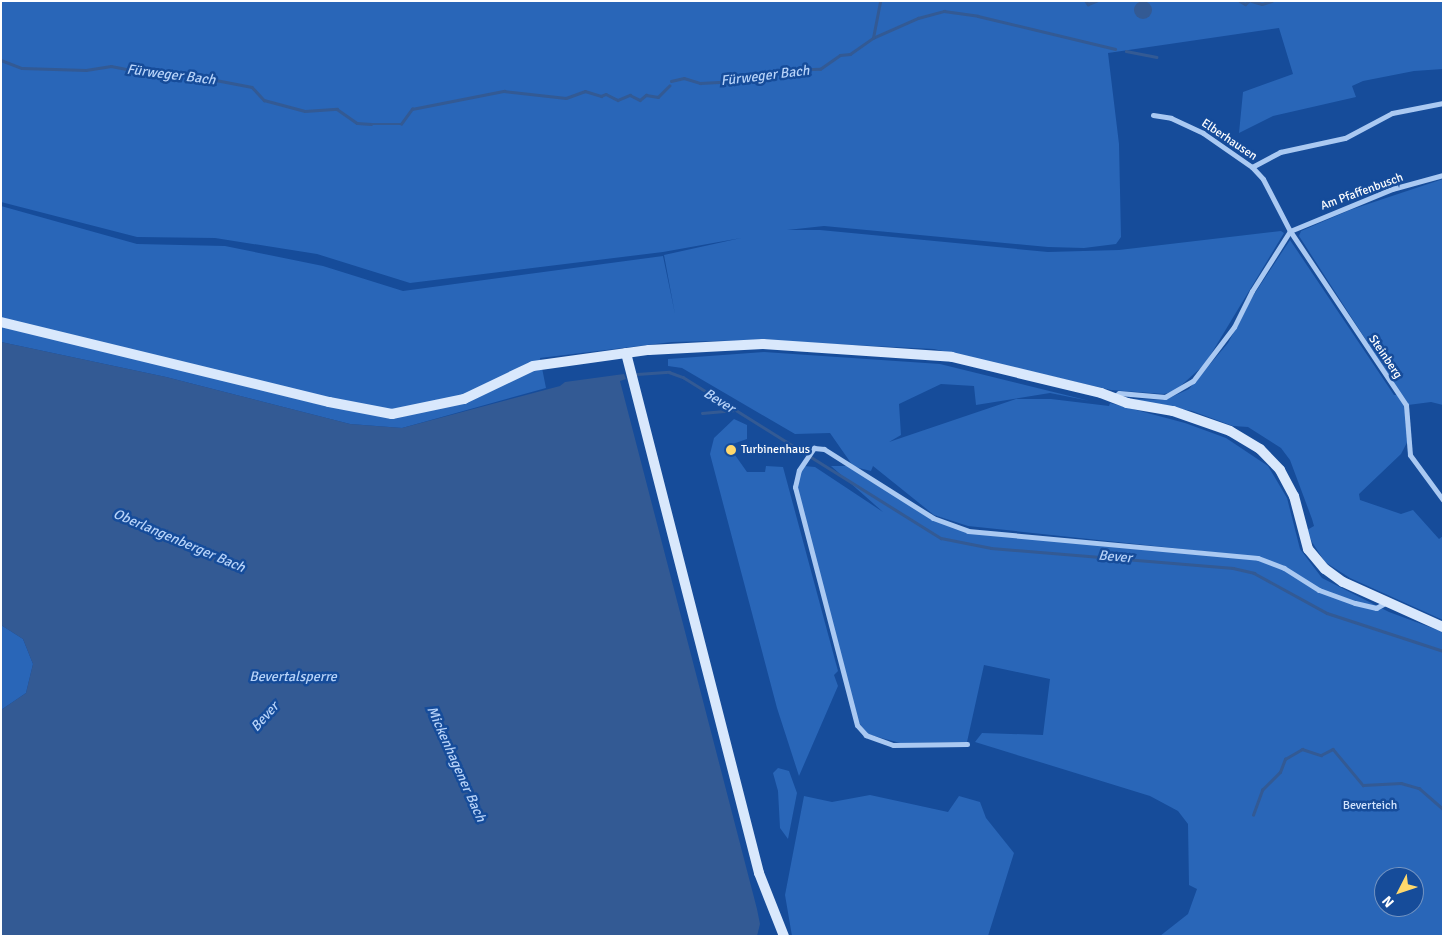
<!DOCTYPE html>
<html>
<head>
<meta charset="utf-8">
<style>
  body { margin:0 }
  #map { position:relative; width:1444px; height:937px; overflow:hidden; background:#164c9a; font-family:Signika,sans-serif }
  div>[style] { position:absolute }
  .green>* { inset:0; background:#2966b8 }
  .water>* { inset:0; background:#335a94 }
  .round { border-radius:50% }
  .stream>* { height:2.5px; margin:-1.25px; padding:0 1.25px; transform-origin:1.25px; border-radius:1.25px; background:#335a94 }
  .street>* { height:5px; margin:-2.5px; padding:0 2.5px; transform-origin:2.5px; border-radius:2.5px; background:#aac9f2 }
  .secondary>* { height:10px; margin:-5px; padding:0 5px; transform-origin:5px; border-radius:5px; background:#d9e8fc }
  .dots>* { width:14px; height:14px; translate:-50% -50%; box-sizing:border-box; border:2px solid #164c9a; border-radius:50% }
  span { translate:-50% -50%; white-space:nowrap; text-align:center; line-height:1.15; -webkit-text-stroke:5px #164c9a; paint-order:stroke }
  .street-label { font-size:12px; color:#fff }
  .poi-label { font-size:12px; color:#fff }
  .left { translate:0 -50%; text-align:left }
  .park-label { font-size:12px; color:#d2e4fd }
  .water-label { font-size:14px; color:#b7d3f9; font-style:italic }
  .frame { position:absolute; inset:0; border:2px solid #fff; pointer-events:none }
  .north { position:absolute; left:1374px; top:867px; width:50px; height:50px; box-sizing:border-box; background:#164c9a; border:1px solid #7394c2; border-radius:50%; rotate:229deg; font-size:14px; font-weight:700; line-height:20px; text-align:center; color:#fff }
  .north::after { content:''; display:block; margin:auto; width:18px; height:22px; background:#ffd86c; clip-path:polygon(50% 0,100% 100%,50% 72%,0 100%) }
</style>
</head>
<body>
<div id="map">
  <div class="green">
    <i style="clip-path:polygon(1px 1px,1443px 1px,1443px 69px,1414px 71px,1363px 81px,1352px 86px,1356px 97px,1273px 116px,1239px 133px,1243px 92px,1293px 74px,1279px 28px,1108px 53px,1119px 144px,1121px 237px,1116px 244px,1084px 248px,1048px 247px,824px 226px,787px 230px,820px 230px,1048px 252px,1119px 250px,1281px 231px,1284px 233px,1205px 364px,1175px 391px,1164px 394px,1111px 390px,934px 349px,753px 340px,672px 342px,540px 358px,546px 388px,402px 428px,350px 424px,166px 377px,1px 342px,1px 206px,137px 244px,225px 246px,323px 266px,403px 291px,663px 256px,675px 314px,664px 255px,741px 238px,663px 252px,410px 283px,317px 254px,215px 238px,137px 237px,1px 202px)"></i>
    <i style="clip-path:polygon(1443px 179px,1443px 405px,1431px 402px,1408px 405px,1299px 236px,1301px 231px,1350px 210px)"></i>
    <i style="clip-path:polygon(1290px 240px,1394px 395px,1399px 395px,1406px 405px,1411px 435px,1401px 454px,1359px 494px,1360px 500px,1401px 514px,1413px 510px,1439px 539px,1443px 536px,1443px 620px,1350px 578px,1325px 562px,1312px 542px,1307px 530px,1314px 526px,1312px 519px,1290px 460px,1281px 448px,1248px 427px,1233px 426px,1192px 411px,1131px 399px,1165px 400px,1189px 389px,1228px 343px,1253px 296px)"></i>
    <i style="clip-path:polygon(evenodd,764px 352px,940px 364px,1090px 401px,1050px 393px,976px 405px,974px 386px,941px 384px,899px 404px,901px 435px,889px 442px,1016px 399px,1051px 399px,1109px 406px,1110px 403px,1185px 423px,1226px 438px,1268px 466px,1287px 498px,1300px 549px,1322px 578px,1389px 612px,1443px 632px,1443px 936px,1160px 936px,1188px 914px,1197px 889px,1189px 885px,1188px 824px,1178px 811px,1150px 796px,975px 742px,982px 733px,1043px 735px,1050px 679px,984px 665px,967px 742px,900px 743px,867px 734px,857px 720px,797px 491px,798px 476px,804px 466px,815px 467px,883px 512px,831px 466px,853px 466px,830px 433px,795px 434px,682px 368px,668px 366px,668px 359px,764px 352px,873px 466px,934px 515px,968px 526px,1258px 557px,968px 531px,933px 518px,855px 467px,871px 471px,873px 466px,764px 352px,1384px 877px,1414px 877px,1414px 907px,1384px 907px,1384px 877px)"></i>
    <i style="clip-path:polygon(734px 419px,747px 425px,747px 439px,727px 446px,727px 455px,735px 455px,747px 472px,765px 472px,766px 466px,783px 467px,838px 671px,834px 675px,838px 686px,799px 776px,777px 708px,710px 454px,714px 438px)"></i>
    <i style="clip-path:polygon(1px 625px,23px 639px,33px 664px,26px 693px,1px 710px)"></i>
    <i style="clip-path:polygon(778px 768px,789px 771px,797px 793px,788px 839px,780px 828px,778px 791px,773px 773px)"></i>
    <i style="clip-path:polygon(870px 795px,948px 812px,959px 796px,980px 802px,986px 818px,1014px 853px,988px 936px,792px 936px,785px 895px,804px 796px,832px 802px)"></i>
  </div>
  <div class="water">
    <i class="round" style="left:1134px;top:1px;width:18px;height:18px"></i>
    <i style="clip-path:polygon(1px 342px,166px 377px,350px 424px,402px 428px,560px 386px,565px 382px,624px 374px,626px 379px,620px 381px,757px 909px,760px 924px,757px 936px,1px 936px,1px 710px,26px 693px,33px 664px,23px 639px,1px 625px)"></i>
  </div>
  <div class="stream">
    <i style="left:1086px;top:1px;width:4px;rotate:56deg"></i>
    <i style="left:1088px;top:4px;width:9px;rotate:-21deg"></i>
    <i style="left:1124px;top:1px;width:4px"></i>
    <i style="left:1168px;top:1px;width:5px"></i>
    <i style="left:1240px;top:1px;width:6px;rotate:31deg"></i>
    <i style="left:1245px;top:4px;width:5px;rotate:-37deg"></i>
    <i style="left:1252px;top:1px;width:10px;rotate:17deg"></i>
    <i style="left:1262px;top:4px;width:10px;rotate:-17deg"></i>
    <i style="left:1334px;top:1px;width:15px"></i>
    <i style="left:873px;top:38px;width:49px;rotate:-24deg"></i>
    <i style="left:918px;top:18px;width:27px;rotate:-15deg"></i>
    <i style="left:944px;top:11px;width:34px;rotate:8deg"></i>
    <i style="left:978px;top:16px;width:141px;rotate:13.5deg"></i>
    <i style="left:1126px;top:51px;width:31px;rotate:11deg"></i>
    <i style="left:1px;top:60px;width:22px;rotate:21deg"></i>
    <i style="left:22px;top:68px;width:64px;rotate:1.8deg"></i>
    <i style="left:86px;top:70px;width:25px;rotate:-9deg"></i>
    <i style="left:111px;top:66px;width:37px;rotate:11deg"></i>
    <i style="left:147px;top:73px;width:32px"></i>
    <i style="left:179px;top:73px;width:74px;rotate:10.9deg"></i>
    <i style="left:252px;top:87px;width:18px;rotate:47deg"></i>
    <i style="left:264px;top:100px;width:42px;rotate:15deg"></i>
    <i style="left:305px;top:111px;width:32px;rotate:-4deg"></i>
    <i style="left:337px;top:109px;width:24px;rotate:35deg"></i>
    <i style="left:357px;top:123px;width:14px;rotate:4deg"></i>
    <i style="left:371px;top:124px;width:30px"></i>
    <i style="left:401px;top:124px;width:19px;rotate:-54deg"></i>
    <i style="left:412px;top:109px;width:94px;rotate:-11.1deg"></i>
    <i style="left:504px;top:91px;width:62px;rotate:6.4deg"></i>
    <i style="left:566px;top:98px;width:20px;rotate:-20deg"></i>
    <i style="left:585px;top:91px;width:17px;rotate:17deg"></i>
    <i style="left:601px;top:96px;width:5px;rotate:-22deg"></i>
    <i style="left:606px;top:94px;width:13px;rotate:27deg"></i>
    <i style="left:618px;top:100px;width:13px;rotate:-23deg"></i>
    <i style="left:630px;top:95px;width:11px;rotate:27deg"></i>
    <i style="left:640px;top:100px;width:8px;rotate:-40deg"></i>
    <i style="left:646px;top:95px;width:12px;rotate:9deg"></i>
    <i style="left:658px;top:97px;width:16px;rotate:-45deg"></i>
    <i style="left:671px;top:81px;width:13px;rotate:-13deg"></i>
    <i style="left:684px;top:78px;width:17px;rotate:17deg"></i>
    <i style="left:700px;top:83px;width:33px;rotate:-3deg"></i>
    <i style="left:733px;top:81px;width:52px;rotate:-12.2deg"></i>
    <i style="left:784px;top:70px;width:36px;rotate:-2deg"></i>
    <i style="left:820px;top:69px;width:24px;rotate:-35deg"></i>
    <i style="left:840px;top:55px;width:10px;rotate:-6deg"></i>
    <i style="left:850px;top:54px;width:28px;rotate:-35deg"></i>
    <i style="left:873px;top:38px;width:38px;rotate:-79deg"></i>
    <i style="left:637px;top:374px;width:32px;rotate:-4deg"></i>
    <i style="left:669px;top:372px;width:15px;rotate:20deg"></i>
    <i style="left:683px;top:377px;width:304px;rotate:32deg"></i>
    <i style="left:941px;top:538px;width:51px;rotate:11.3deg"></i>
    <i style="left:991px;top:548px;width:243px;rotate:4.7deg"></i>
    <i style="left:1233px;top:568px;width:22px;rotate:13deg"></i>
    <i style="left:1254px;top:573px;width:83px;rotate:28.7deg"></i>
    <i style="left:1327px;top:613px;width:122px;rotate:18.1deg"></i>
    <i style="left:702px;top:413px;width:33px;rotate:-5deg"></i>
    <i style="left:763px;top:450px;width:32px;rotate:-2deg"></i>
    <i style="left:1253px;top:815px;width:27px;rotate:-70deg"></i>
    <i style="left:1262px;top:790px;width:25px;rotate:-45deg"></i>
    <i style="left:1280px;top:772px;width:14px;rotate:-69deg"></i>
    <i style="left:1285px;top:759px;width:20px;rotate:-30deg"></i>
    <i style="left:1302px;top:749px;width:20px;rotate:18deg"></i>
    <i style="left:1321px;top:755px;width:13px;rotate:-27deg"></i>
    <i style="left:1333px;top:749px;width:47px;rotate:50.2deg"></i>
    <i style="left:1363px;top:785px;width:38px;rotate:-3deg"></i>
    <i style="left:1401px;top:783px;width:19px;rotate:16deg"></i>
    <i style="left:1419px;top:788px;width:32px;rotate:41deg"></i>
  </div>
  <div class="street">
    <i style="left:1153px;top:115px;width:18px;rotate:9deg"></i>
    <i style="left:1171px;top:118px;width:35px;rotate:25deg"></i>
    <i style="left:1203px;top:133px;width:60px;rotate:34.8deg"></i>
    <i style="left:1252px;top:167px;width:16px;rotate:47deg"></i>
    <i style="left:1263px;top:179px;width:59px;rotate:62.6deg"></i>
    <i style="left:1290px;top:231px;width:209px;rotate:56.3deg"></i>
    <i style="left:1406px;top:405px;width:50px;rotate:85.4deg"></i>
    <i style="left:1410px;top:455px;width:56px;rotate:53.7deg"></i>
    <i style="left:1252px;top:167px;width:32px;rotate:-28deg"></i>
    <i style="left:1280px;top:152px;width:66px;rotate:-12.2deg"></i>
    <i style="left:1345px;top:138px;width:53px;rotate:-28deg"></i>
    <i style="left:1392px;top:113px;width:52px;rotate:-11.1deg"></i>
    <i style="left:1114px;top:397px;width:6px;rotate:-39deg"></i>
    <i style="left:1119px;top:393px;width:46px;rotate:5deg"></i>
    <i style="left:1165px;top:397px;width:32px;rotate:-30deg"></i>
    <i style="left:1193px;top:381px;width:68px;rotate:-52.8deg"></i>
    <i style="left:1234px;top:327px;width:40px;rotate:-63.4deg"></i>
    <i style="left:1252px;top:291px;width:71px;rotate:-57.7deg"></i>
    <i style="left:1290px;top:231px;width:110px;rotate:-22.4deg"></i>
    <i style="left:1392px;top:189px;width:53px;rotate:-15.4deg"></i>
    <i style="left:967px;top:744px;width:74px;rotate:179.2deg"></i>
    <i style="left:893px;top:745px;width:29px;rotate:-160deg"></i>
    <i style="left:866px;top:735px;width:13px;rotate:-132deg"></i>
    <i style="left:857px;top:725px;width:246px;rotate:-104.6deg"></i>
    <i style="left:795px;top:487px;width:17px;rotate:-77deg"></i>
    <i style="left:799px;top:470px;width:27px;rotate:-56deg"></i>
    <i style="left:814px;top:448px;width:10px;rotate:6deg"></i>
    <i style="left:824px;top:449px;width:129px;rotate:32.3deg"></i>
    <i style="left:933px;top:518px;width:37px;rotate:20deg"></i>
    <i style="left:968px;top:531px;width:291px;rotate:5.3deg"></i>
    <i style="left:1258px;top:558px;width:28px;rotate:21deg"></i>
    <i style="left:1284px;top:568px;width:41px;rotate:32.2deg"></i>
    <i style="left:1319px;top:590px;width:38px;rotate:20deg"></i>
    <i style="left:1355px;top:603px;width:22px;rotate:13deg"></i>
    <i style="left:1376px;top:608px;width:13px;rotate:-29deg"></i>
  </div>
  <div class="secondary">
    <i style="left:1px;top:322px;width:338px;rotate:13.7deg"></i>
    <i style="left:329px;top:402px;width:64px;rotate:10.8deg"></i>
    <i style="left:392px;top:414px;width:74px;rotate:-11.8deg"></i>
    <i style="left:464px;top:399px;width:76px;rotate:-25.6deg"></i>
    <i style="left:533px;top:366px;width:117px;rotate:-7.9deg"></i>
    <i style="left:649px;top:350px;width:114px;rotate:-3deg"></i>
    <i style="left:763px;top:344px;width:189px;rotate:3.9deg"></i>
    <i style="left:952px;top:357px;width:153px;rotate:13.6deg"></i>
    <i style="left:1101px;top:393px;width:28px;rotate:21deg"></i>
    <i style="left:1127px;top:403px;width:47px;rotate:9.9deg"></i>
    <i style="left:1173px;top:411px;width:60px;rotate:19.3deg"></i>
    <i style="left:1230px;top:431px;width:35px;rotate:31deg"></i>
    <i style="left:1260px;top:449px;width:29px;rotate:46deg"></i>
    <i style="left:1280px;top:470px;width:30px;rotate:62deg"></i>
    <i style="left:1294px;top:496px;width:55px;rotate:75.2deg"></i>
    <i style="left:1308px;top:549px;width:26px;rotate:50deg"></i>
    <i style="left:1325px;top:569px;width:22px;rotate:36deg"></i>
    <i style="left:1343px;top:582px;width:110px;rotate:24.2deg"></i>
    <i style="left:626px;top:353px;width:537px;rotate:75.65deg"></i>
    <i style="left:759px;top:873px;width:68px;rotate:68.4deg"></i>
  </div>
  <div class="dots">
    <i style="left:731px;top:450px;background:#ffd86c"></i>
  </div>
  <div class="street-label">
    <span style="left:1229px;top:140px;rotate:34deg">Elberhausen</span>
    <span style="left:1362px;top:192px;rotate:-20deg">Am Pfaffenbusch</span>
    <span style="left:1385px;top:357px;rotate:56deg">Steinberg</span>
  </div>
  <div class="poi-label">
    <span class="left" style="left:741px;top:450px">Turbinenhaus</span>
  </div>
  <div class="park-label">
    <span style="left:1370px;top:806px">Beverteich</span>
  </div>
  <div class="water-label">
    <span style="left:171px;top:75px;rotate:7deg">Fürweger Bach</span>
    <span style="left:765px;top:76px;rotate:-7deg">Fürweger Bach</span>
    <span style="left:719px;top:401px;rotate:32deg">Bever</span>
    <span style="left:179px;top:541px;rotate:23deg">Oberlangenberger Bach</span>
    <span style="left:1115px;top:557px;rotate:5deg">Bever</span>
    <span style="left:293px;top:677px">Bevertalsperre</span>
    <span style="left:265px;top:717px;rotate:-48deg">Bever</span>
    <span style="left:456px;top:764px;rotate:66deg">Mickenhagener Bach</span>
  </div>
  <div class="frame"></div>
  <div class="north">N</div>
</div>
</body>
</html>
